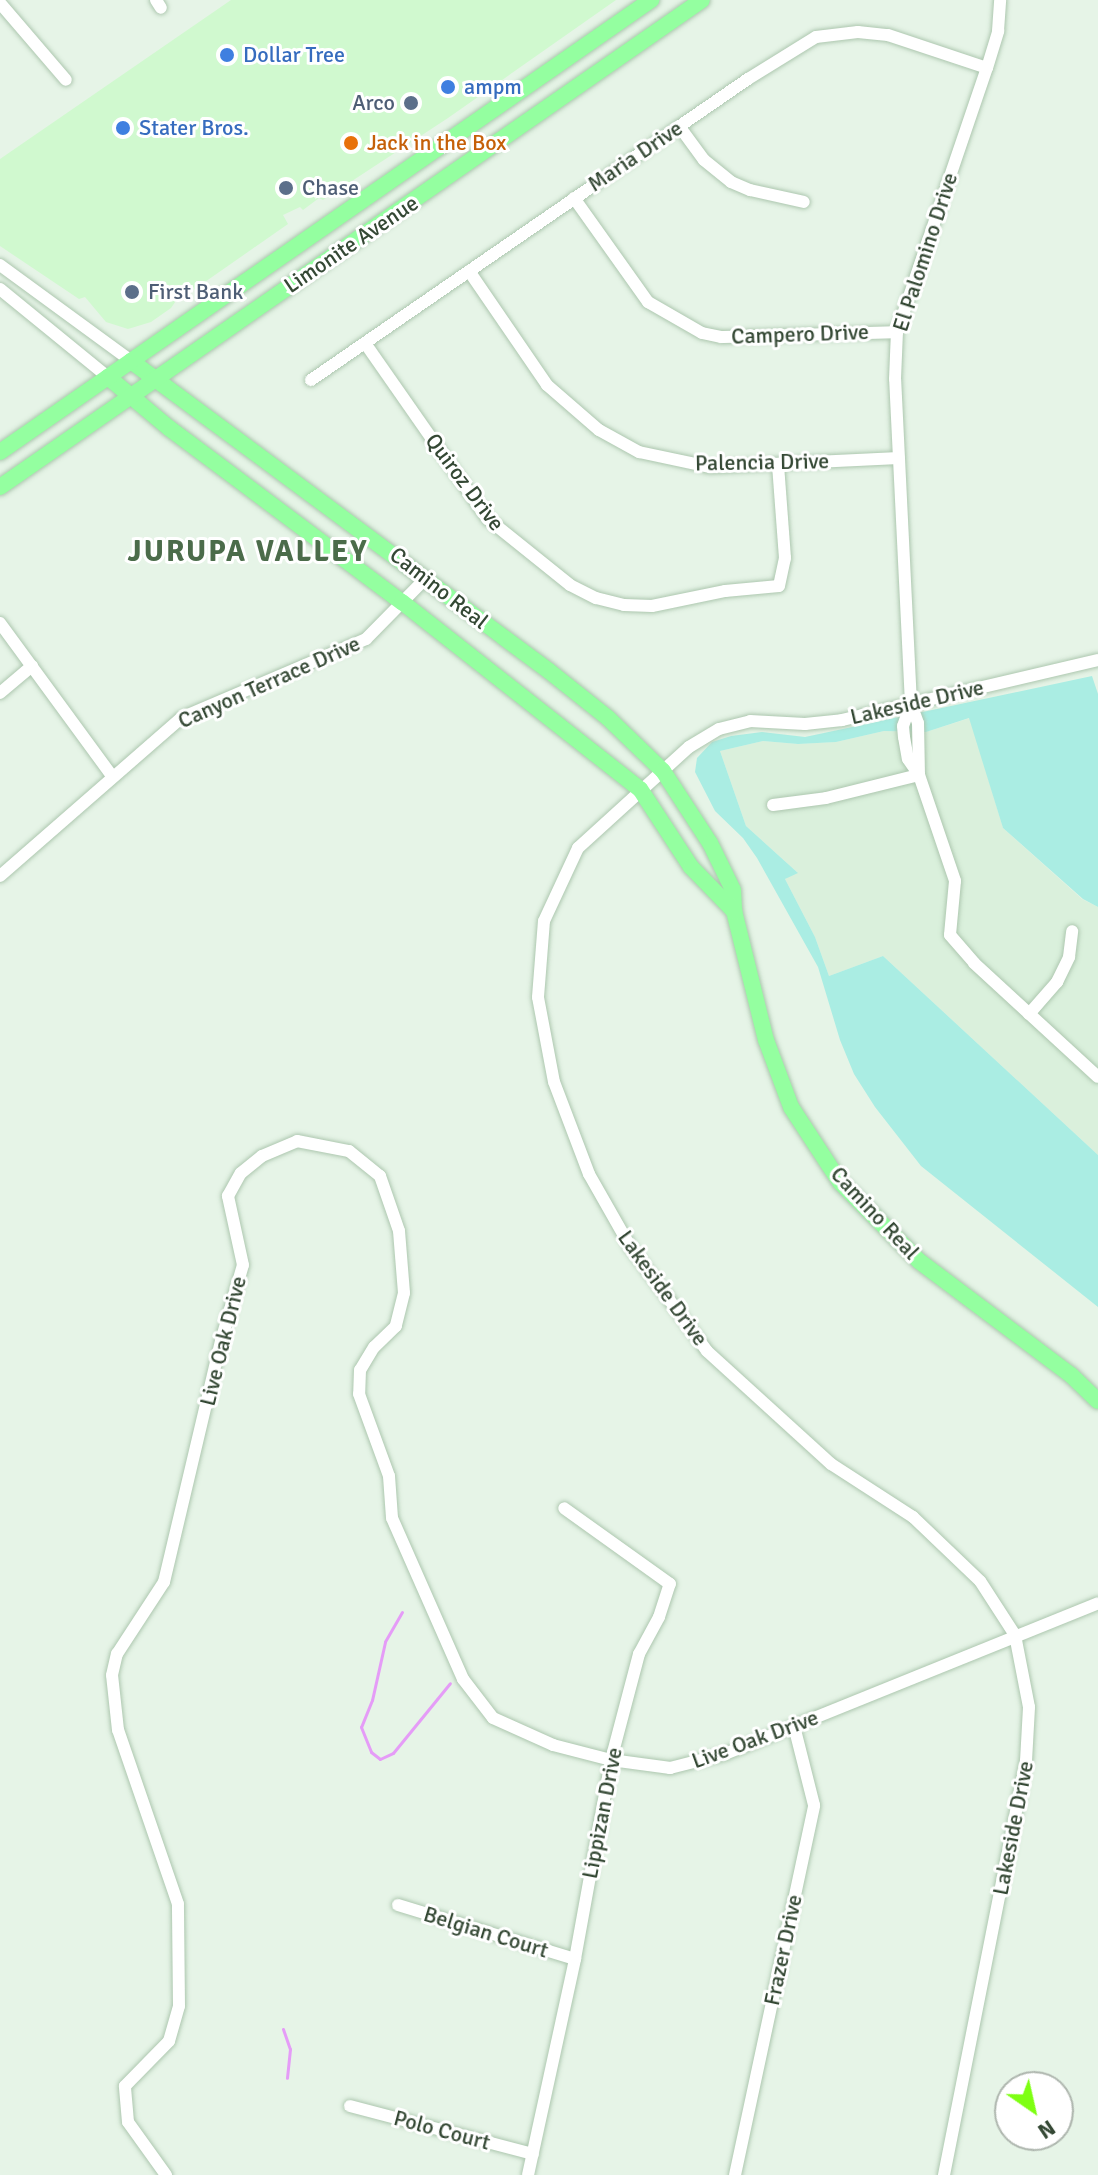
<!DOCTYPE html>
<html>
<head>
<meta charset="utf-8">
<style>
  body { margin:0 }
  #map { position:relative; width:1098px; height:2175px; overflow:hidden; background:#e6f4e7; font-family:Signika,sans-serif }
  div>[style] { position:absolute }
  .residential>* { inset:0; background:#daf0dc }
  .commercial>* { inset:0; background:#d0f9cf }
  .green>* { inset:0; background:#aaede3 }
  .stream>* { height:3px; margin:-1.5px; padding:0 1.5px; transform-origin:1.5px; border-radius:1.5px; background:#e59cf7 }
  .roads { filter:drop-shadow(0 0 2px #adc7af) drop-shadow(0 0 2px #adc7af) }
  .minor>* { height:12px; margin:-6px; padding:0 6px; transform-origin:6px; border-radius:6px; background:#fff }
  .major>* { height:16px; margin:-8px; padding:0 8px; transform-origin:8px; border-radius:8px; background:#94ffa0 }
  .dots>* { width:22px; height:22px; translate:-50% -50%; box-sizing:border-box; border:4px solid #fff; border-radius:50% }
  span { translate:-50% -50%; white-space:nowrap; text-align:center; line-height:1.15; -webkit-text-stroke:6px #fff; paint-order:stroke }
  .shop-label { font-size:22px; color:#366cbe }
  .left { translate:0 -50%; text-align:left }
  .service-label { font-size:22px; color:#4e5e75 }
  .right { translate:-100% -50%; text-align:right }
  .food-label { font-size:22px; color:#c56008 }
  .street-label { font-size:22px; color:#344834 }
  .district-label { font-size:30px; color:#4b6c4a; font-weight:700; letter-spacing:2px }
  .north { position:absolute; left:994px; top:2071px; width:80px; height:80px; box-sizing:border-box; background:#fff; border:2px solid #aeb6ae; border-radius:50%; rotate:146deg; font-size:22px; font-weight:700; line-height:32px; text-align:center; color:#344834 }
  .north::after { content:''; display:block; margin:auto; width:28px; height:36px; background:#7eff12; clip-path:polygon(50% 0,100% 100%,50% 72%,0 100%) }
</style>
</head>
<body>
<div id="map">
  <div class="residential">
    <i style="clip-path:polygon(970px 718px,1003px 828px,1082px 899px,1098px 907px,1098px 1155px,883px 956px,829px 976px,815px 937px,785px 879px,797px 872px,746px 826px,720px 751px,763px 741px,798px 744px,836px 742px,884px 731px,926px 732px)"></i>
  </div>
  <div class="commercial">
    <i style="clip-path:polygon(231px 0,616px 0,448px 118px,323px 200px,319px 198px,303px 210px,300px 207px,283px 215px,288px 224px,192px 291px,187px 285px,171px 308px,151px 322px,128px 329px,106px 322px,85px 297px,79px 299px,0 246px,0 159px)"></i>
  </div>
  <div class="green">
    <i style="clip-path:polygon(1092px 676px,1098px 694px,1098px 907px,1083px 899px,1003px 828px,969px 718px,926px 732px,884px 731px,836px 742px,798px 744px,763px 741px,720px 751px,746px 826px,798px 873px,785px 879px,815px 937px,829px 976px,883px 956px,1098px 1155px,1098px 1307px,921px 1166px,875px 1107px,854px 1074px,840px 1040px,818px 967px,757px 858px,743px 838px,715px 811px,695px 772px,697px 758px,712px 742px,731px 736px,762px 732px,805px 737px)"></i>
  </div>
  <div class="stream">
    <i style="left:402px;top:1612px;width:34px;rotate:120deg"></i>
    <i style="left:385px;top:1642px;width:59px;rotate:102.6deg"></i>
    <i style="left:372px;top:1700px;width:29px;rotate:112deg"></i>
    <i style="left:361px;top:1727px;width:27px;rotate:68deg"></i>
    <i style="left:371px;top:1752px;width:11px;rotate:38deg"></i>
    <i style="left:380px;top:1759px;width:14px;rotate:-25deg"></i>
    <i style="left:393px;top:1753px;width:90px;rotate:-50.8deg"></i>
    <i style="left:283px;top:2029px;width:21px;rotate:71deg"></i>
    <i style="left:290px;top:2049px;width:29px;rotate:96deg"></i>
  </div>
  <div class="roads">
    <div class="minor">
      <i style="left:156px;top:0;width:9px;rotate:58deg"></i>
      <i style="left:0;top:3px;width:101px;rotate:49.4deg"></i>
      <i style="left:679px;top:126px;width:42px;rotate:53.7deg"></i>
      <i style="left:704px;top:160px;width:35px;rotate:39deg"></i>
      <i style="left:731px;top:182px;width:21px;rotate:23deg"></i>
      <i style="left:750px;top:190px;width:55px;rotate:12.5deg"></i>
      <i style="left:574px;top:198px;width:128px;rotate:54.6deg"></i>
      <i style="left:648px;top:302px;width:62px;rotate:29.9deg"></i>
      <i style="left:702px;top:333px;width:19px;rotate:12deg"></i>
      <i style="left:721px;top:337px;width:176px;rotate:-1.6deg"></i>
      <i style="left:0;top:265px;width:162px;rotate:36.2deg"></i>
      <i style="left:469px;top:271px;width:138px;rotate:55.6deg"></i>
      <i style="left:547px;top:385px;width:69px;rotate:40.9deg"></i>
      <i style="left:599px;top:430px;width:46px;rotate:28.8deg"></i>
      <i style="left:639px;top:452px;width:73px;rotate:11.9deg"></i>
      <i style="left:710px;top:467px;width:189px;rotate:-2.7deg"></i>
      <i style="left:0;top:289px;width:139px;rotate:39.2deg"></i>
      <i style="left:365px;top:343px;width:215px;rotate:55.1deg"></i>
      <i style="left:488px;top:519px;width:105px;rotate:38.8deg"></i>
      <i style="left:570px;top:585px;width:29px;rotate:27deg"></i>
      <i style="left:596px;top:598px;width:29px;rotate:14deg"></i>
      <i style="left:624px;top:605px;width:28px;rotate:2deg"></i>
      <i style="left:652px;top:606px;width:75px;rotate:-11.6deg"></i>
      <i style="left:725px;top:591px;width:54px;rotate:-5.3deg"></i>
      <i style="left:779px;top:586px;width:29px;rotate:-78deg"></i>
      <i style="left:785px;top:558px;width:93px;rotate:-94.3deg"></i>
      <i style="left:311px;top:380px;width:531px;rotate:-34.56deg"></i>
      <i style="left:748px;top:79px;width:80px;rotate:-31.7deg"></i>
      <i style="left:816px;top:37px;width:42px;rotate:-6.8deg"></i>
      <i style="left:858px;top:32px;width:30px;rotate:6deg"></i>
      <i style="left:888px;top:35px;width:104px;rotate:18.4deg"></i>
      <i style="left:0;top:623px;width:190px;rotate:53.8deg"></i>
      <i style="left:0;top:693px;width:42px;rotate:-40.2deg"></i>
      <i style="left:911px;top:704px;width:23px;rotate:110deg"></i>
      <i style="left:903px;top:726px;width:11px;rotate:85deg"></i>
      <i style="left:904px;top:737px;width:22px;rotate:80deg"></i>
      <i style="left:908px;top:759px;width:19px;rotate:55deg"></i>
      <i style="left:919px;top:775px;width:52px;rotate:-91.1deg"></i>
      <i style="left:918px;top:723px;width:20px;rotate:-110deg"></i>
      <i style="left:911px;top:704px;width:325px;rotate:-92.8deg"></i>
      <i style="left:895px;top:379px;width:47px;rotate:-87.6deg"></i>
      <i style="left:897px;top:332px;width:279px;rotate:-71.2deg"></i>
      <i style="left:987px;top:68px;width:39px;rotate:-73deg"></i>
      <i style="left:998px;top:31px;width:31px;rotate:-86deg"></i>
      <i style="left:773px;top:805px;width:53px;rotate:-7.5deg"></i>
      <i style="left:826px;top:798px;width:96px;rotate:-13.9deg"></i>
      <i style="left:919px;top:775px;width:112px;rotate:71.2deg"></i>
      <i style="left:955px;top:881px;width:54px;rotate:95.3deg"></i>
      <i style="left:950px;top:935px;width:37px;rotate:49deg"></i>
      <i style="left:974px;top:963px;width:168px;rotate:42.6deg"></i>
      <i style="left:0;top:876px;width:240px;rotate:-41.1deg"></i>
      <i style="left:181px;top:718px;width:201px;rotate:-23.1deg"></i>
      <i style="left:366px;top:639px;width:84px;rotate:-45.5deg"></i>
      <i style="left:1029px;top:1014px;width:43px;rotate:-48.8deg"></i>
      <i style="left:1057px;top:982px;width:28px;rotate:-64deg"></i>
      <i style="left:1069px;top:957px;width:26px;rotate:-83deg"></i>
      <i style="left:398px;top:1905px;width:185px;rotate:17deg"></i>
      <i style="left:350px;top:2106px;width:189px;rotate:14.7deg"></i>
      <i style="left:166px;top:2175px;width:65px;rotate:-125.6deg"></i>
      <i style="left:128px;top:2122px;width:36px;rotate:-95deg"></i>
      <i style="left:125px;top:2086px;width:63px;rotate:-45.6deg"></i>
      <i style="left:169px;top:2041px;width:36px;rotate:-74deg"></i>
      <i style="left:179px;top:2006px;width:102px;rotate:-90.6deg"></i>
      <i style="left:178px;top:1904px;width:184px;rotate:-109deg"></i>
      <i style="left:118px;top:1730px;width:55px;rotate:-96.2deg"></i>
      <i style="left:112px;top:1675px;width:22px;rotate:-77deg"></i>
      <i style="left:117px;top:1654px;width:86px;rotate:-56.9deg"></i>
      <i style="left:164px;top:1582px;width:248px;rotate:-76.7deg"></i>
      <i style="left:221px;top:1341px;width:79px;rotate:-73.9deg"></i>
      <i style="left:243px;top:1265px;width:71px;rotate:-102.3deg"></i>
      <i style="left:228px;top:1196px;width:26px;rotate:-61deg"></i>
      <i style="left:241px;top:1173px;width:27px;rotate:-39deg"></i>
      <i style="left:262px;top:1156px;width:38px;rotate:-23deg"></i>
      <i style="left:297px;top:1141px;width:53px;rotate:10.9deg"></i>
      <i style="left:349px;top:1151px;width:40px;rotate:39deg"></i>
      <i style="left:380px;top:1176px;width:58px;rotate:70.9deg"></i>
      <i style="left:399px;top:1231px;width:62px;rotate:85.4deg"></i>
      <i style="left:404px;top:1293px;width:34px;rotate:104deg"></i>
      <i style="left:396px;top:1326px;width:30px;rotate:136deg"></i>
      <i style="left:374px;top:1347px;width:27px;rotate:121deg"></i>
      <i style="left:360px;top:1370px;width:24px;rotate:92deg"></i>
      <i style="left:359px;top:1394px;width:87px;rotate:69.9deg"></i>
      <i style="left:389px;top:1476px;width:42px;rotate:85.9deg"></i>
      <i style="left:392px;top:1518px;width:176px;rotate:66.2deg"></i>
      <i style="left:463px;top:1679px;width:49px;rotate:52.4deg"></i>
      <i style="left:493px;top:1718px;width:66px;rotate:24.2deg"></i>
      <i style="left:553px;top:1745px;width:60px;rotate:14.5deg"></i>
      <i style="left:611px;top:1760px;width:60px;rotate:7.7deg"></i>
      <i style="left:670px;top:1768px;width:57px;rotate:-14.3deg"></i>
      <i style="left:725px;top:1754px;width:402px;rotate:-22deg"></i>
      <i style="left:528px;top:2175px;width:221px;rotate:-77.7deg"></i>
      <i style="left:575px;top:1959px;width:202px;rotate:-79.7deg"></i>
      <i style="left:611px;top:1760px;width:110px;rotate:-75.2deg"></i>
      <i style="left:639px;top:1654px;width:42px;rotate:-61.6deg"></i>
      <i style="left:659px;top:1617px;width:35px;rotate:-72deg"></i>
      <i style="left:670px;top:1584px;width:130px;rotate:-144.4deg"></i>
      <i style="left:735px;top:2175px;width:378px;rotate:-77.9deg"></i>
      <i style="left:814px;top:1805px;width:81px;rotate:-104.2deg"></i>
      <i style="left:944px;top:2175px;width:422px;rotate:-78.8deg"></i>
      <i style="left:1026px;top:1761px;width:54px;rotate:-86.8deg"></i>
      <i style="left:1029px;top:1707px;width:73px;rotate:-101deg"></i>
      <i style="left:1015px;top:1635px;width:64px;rotate:-122.9deg"></i>
      <i style="left:980px;top:1581px;width:93px;rotate:-136.3deg"></i>
      <i style="left:913px;top:1517px;width:98px;rotate:-147.1deg"></i>
      <i style="left:831px;top:1464px;width:168px;rotate:-137.7deg"></i>
      <i style="left:707px;top:1351px;width:128px;rotate:-126.4deg"></i>
      <i style="left:631px;top:1248px;width:85px;rotate:-119.6deg"></i>
      <i style="left:589px;top:1174px;width:98px;rotate:-110.8deg"></i>
      <i style="left:554px;top:1082px;width:86px;rotate:-100.7deg"></i>
      <i style="left:538px;top:997px;width:76px;rotate:-85.5deg"></i>
      <i style="left:544px;top:921px;width:81px;rotate:-65deg"></i>
      <i style="left:578px;top:848px;width:150px;rotate:-42.3deg"></i>
      <i style="left:689px;top:747px;width:35px;rotate:-31deg"></i>
      <i style="left:719px;top:729px;width:32px;rotate:-14deg"></i>
      <i style="left:750px;top:721px;width:55px;rotate:3.1deg"></i>
      <i style="left:805px;top:724px;width:37px;rotate:-6deg"></i>
      <i style="left:842px;top:720px;width:263px;rotate:-13.2deg"></i>
    </div>
    <div class="major">
      <i style="left:131px;top:361px;width:520px;rotate:36.56deg"></i>
      <i style="left:549px;top:671px;width:75px;rotate:38.5deg"></i>
      <i style="left:608px;top:718px;width:76px;rotate:43.9deg"></i>
      <i style="left:663px;top:771px;width:86px;rotate:56.9deg"></i>
      <i style="left:710px;top:843px;width:52px;rotate:63.9deg"></i>
      <i style="left:733px;top:890px;width:21px;rotate:87deg"></i>
      <i style="left:734px;top:911px;width:133px;rotate:76.1deg"></i>
      <i style="left:766px;top:1040px;width:72px;rotate:69.5deg"></i>
      <i style="left:791px;top:1107px;width:90px;rotate:56.8deg"></i>
      <i style="left:840px;top:1182px;width:112px;rotate:45deg"></i>
      <i style="left:919px;top:1261px;width:190px;rotate:36.9deg"></i>
      <i style="left:1071px;top:1375px;width:37px;rotate:44deg"></i>
      <i style="left:108px;top:377px;width:80px;rotate:39.9deg"></i>
      <i style="left:169px;top:428px;width:291px;rotate:36.8deg"></i>
      <i style="left:402px;top:602px;width:303px;rotate:38.2deg"></i>
      <i style="left:640px;top:789px;width:93px;rotate:56.8deg"></i>
      <i style="left:691px;top:867px;width:62px;rotate:45.7deg"></i>
      <i style="left:0;top:452px;width:793px;rotate:-34.77deg"></i>
      <i style="left:0;top:487px;width:854px;rotate:-34.75deg"></i>
    </div>
  </div>
  <div class="dots">
    <i style="left:227px;top:55px;background:#3f7fe0"></i>
    <i style="left:448px;top:87px;background:#3f7fe0"></i>
    <i style="left:411px;top:103px;background:#5c6f8a"></i>
    <i style="left:123px;top:128px;background:#3f7fe0"></i>
    <i style="left:351px;top:143px;background:#e8710a"></i>
    <i style="left:286px;top:188px;background:#5c6f8a"></i>
    <i style="left:132px;top:292px;background:#5c6f8a"></i>
  </div>
  <div class="shop-label">
    <span class="left" style="left:243px;top:55px">Dollar Tree</span>
    <span class="left" style="left:464px;top:87px">ampm</span>
    <span class="left" style="left:139px;top:128px">Stater Bros.</span>
  </div>
  <div class="service-label">
    <span class="right" style="left:395px;top:103px">Arco</span>
    <span class="left" style="left:302px;top:188px">Chase</span>
    <span class="left" style="left:148px;top:292px">First Bank</span>
  </div>
  <div class="food-label">
    <span class="left" style="left:367px;top:143px">Jack in the Box</span>
  </div>
  <div class="street-label">
    <span style="left:635px;top:156px;rotate:-34deg">Maria Drive</span>
    <span style="left:351px;top:244px;rotate:-34deg">Limonite Avenue</span>
    <span style="left:925px;top:252px;rotate:-72deg">El Palomino Drive</span>
    <span style="left:800px;top:334px;rotate:-2deg">Campero Drive</span>
    <span style="left:762px;top:462px;rotate:-1deg">Palencia Drive</span>
    <span style="left:465px;top:482px;rotate:53deg">Quiroz Drive</span>
    <span style="left:439px;top:588px;rotate:38deg">Camino Real</span>
    <span style="left:269px;top:682px;rotate:-24deg">Canyon Terrace Drive</span>
    <span style="left:917px;top:702px;rotate:-13deg">Lakeside Drive</span>
    <span style="left:875px;top:1213px;rotate:47deg">Camino Real</span>
    <span style="left:663px;top:1288px;rotate:54deg">Lakeside Drive</span>
    <span style="left:223px;top:1341px;rotate:-76deg">Live Oak Drive</span>
    <span style="left:755px;top:1739px;rotate:-20deg">Live Oak Drive</span>
    <span style="left:602px;top:1813px;rotate:-79deg">Lippizan Drive</span>
    <span style="left:1013px;top:1828px;rotate:-79deg">Lakeside Drive</span>
    <span style="left:486px;top:1932px;rotate:17deg">Belgian Court</span>
    <span style="left:783px;top:1950px;rotate:-78deg">Frazer Drive</span>
    <span style="left:442px;top:2130px;rotate:15deg">Polo Court</span>
  </div>
  <div class="district-label">
    <span style="left:248px;top:552px">JURUPA VALLEY</span>
  </div>
  <div class="north">N</div>
</div>
</body>
</html>
